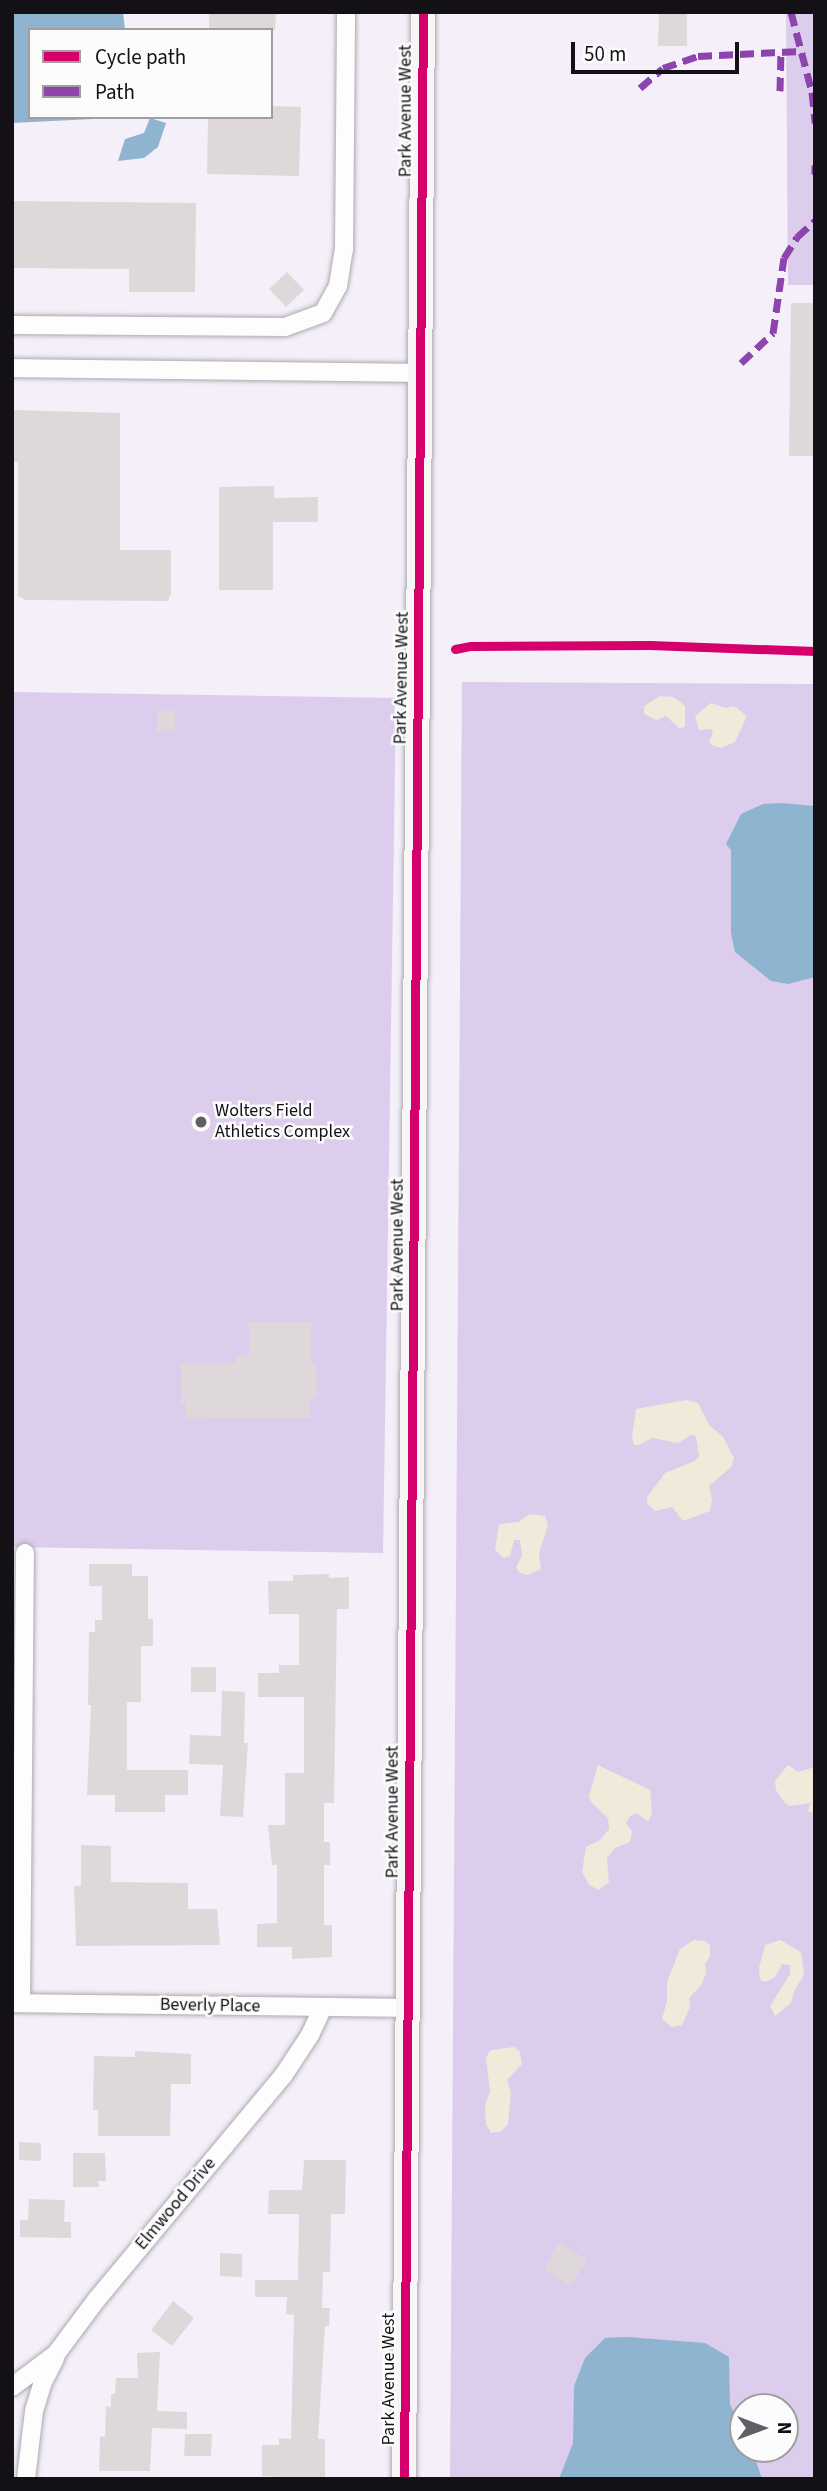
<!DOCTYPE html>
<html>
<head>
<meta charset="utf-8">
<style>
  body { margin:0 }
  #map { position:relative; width:827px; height:2491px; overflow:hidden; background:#f4eff9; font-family:"Source Sans 3",sans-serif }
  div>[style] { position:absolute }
  .green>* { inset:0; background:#dbcdeb }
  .sand>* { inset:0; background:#f1eada }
  .water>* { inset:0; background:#8fb4cf }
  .building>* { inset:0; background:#dfd8db }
  .roads { filter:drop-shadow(0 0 2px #aca9b0) drop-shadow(0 0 2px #aca9b0) }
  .street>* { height:18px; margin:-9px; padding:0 9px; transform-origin:9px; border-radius:9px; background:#fdfdfe }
  .secondary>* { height:24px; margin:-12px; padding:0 12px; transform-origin:12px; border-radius:12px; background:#f8f5f6 }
  .quiet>* { height:7px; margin-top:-3.5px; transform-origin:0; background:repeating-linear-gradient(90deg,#8e44ad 0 14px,transparent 0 21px) }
  .cycleway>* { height:9px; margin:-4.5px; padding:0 4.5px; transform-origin:4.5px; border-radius:4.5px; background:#d6006c }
  .dots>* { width:19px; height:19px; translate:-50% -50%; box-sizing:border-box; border:4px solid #fcfcfc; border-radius:50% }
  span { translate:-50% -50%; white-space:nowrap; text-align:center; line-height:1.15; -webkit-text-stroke:5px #fcfcfc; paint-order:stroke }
  .street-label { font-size:18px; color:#131016 }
  .poi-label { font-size:18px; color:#131016 }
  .left { translate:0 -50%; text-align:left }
  .frame { position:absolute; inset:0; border:14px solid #131016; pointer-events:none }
  .legend { position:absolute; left:28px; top:28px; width:245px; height:91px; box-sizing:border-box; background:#fcfcfc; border:2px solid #9f9ea0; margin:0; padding:9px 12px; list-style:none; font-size:21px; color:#131016 }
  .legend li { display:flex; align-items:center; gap:14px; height:35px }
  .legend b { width:35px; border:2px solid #9f9ea0 }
  .north { position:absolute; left:729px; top:2393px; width:70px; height:70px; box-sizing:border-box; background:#fcfcfc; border:2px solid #9f9ea0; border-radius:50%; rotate:90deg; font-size:19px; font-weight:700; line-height:28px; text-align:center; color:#131016 }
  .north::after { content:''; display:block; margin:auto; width:24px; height:32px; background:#625e65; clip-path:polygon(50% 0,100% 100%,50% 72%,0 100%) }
  .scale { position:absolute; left:571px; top:42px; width:168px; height:32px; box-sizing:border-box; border:4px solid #131016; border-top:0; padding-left:9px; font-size:21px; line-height:24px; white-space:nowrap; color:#131016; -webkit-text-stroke:5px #fcfcfc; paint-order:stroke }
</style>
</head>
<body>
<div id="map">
  <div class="green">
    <i style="clip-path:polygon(786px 12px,815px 12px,815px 285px,788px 285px)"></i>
    <i style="clip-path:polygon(evenodd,462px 682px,815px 684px,815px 2479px,450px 2479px,462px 682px,743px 2407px,785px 2407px,785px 2449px,743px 2449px,743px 2407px)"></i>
    <i style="clip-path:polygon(12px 692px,396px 698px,383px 1553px,12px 1547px)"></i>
  </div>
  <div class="sand">
    <i style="clip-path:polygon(660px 696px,674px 697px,685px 706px,685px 727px,679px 728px,666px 716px,656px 720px,644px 714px,644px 706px)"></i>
    <i style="clip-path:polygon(711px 703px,726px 708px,734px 706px,747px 716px,735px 742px,721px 748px,712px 745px,709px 742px,713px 732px,711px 729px,699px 730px,695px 716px)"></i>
    <i style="clip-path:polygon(686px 1400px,698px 1403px,709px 1425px,723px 1437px,734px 1458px,731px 1467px,709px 1486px,712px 1500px,710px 1511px,686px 1520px,682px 1520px,672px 1507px,655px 1511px,647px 1503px,647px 1497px,665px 1473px,695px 1461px,699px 1456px,696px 1436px,691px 1435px,678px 1443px,652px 1438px,639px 1445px,634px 1445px,632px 1437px,636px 1409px)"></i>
    <i style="clip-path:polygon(529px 1514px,545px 1516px,548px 1525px,539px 1553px,541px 1569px,528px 1575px,520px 1573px,516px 1568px,522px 1555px,520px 1540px,514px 1540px,510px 1556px,504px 1558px,495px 1550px,499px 1524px,519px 1522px)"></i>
    <i style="clip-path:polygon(598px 1765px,650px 1790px,652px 1814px,648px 1821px,636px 1813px,630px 1816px,626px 1823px,632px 1831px,630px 1842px,615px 1848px,607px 1858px,609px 1882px,599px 1890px,589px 1885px,582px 1872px,586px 1847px,600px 1840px,609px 1829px,608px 1818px,591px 1802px,589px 1796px)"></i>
    <i style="clip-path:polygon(788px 1765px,798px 1772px,815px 1767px,815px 1814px,808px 1811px,810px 1803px,790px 1806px,785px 1803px,776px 1790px,775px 1781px)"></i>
    <i style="clip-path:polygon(694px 1940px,706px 1941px,710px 1946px,710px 1956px,705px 1964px,706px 1973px,701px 1985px,689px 1998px,690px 2007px,684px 2021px,682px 2025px,672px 2027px,662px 2019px,667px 2001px,667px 1982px,680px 1949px)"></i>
    <i style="clip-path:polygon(780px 1940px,801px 1952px,804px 1975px,795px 1989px,791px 2003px,775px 2016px,770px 2006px,790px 1974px,790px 1965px,782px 1964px,775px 1977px,765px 1982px,760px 1980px,759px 1968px,765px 1945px)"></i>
    <i style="clip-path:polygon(514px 2047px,520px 2052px,522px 2064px,507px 2080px,511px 2092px,508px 2124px,500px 2132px,491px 2133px,486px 2124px,485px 2105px,490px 2092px,486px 2057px,491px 2050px)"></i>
  </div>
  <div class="water">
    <i style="clip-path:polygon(12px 12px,123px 12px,125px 30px,30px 30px,30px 117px,95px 117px,93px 119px,12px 123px)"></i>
    <i style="clip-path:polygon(150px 118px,166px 123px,158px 147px,144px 158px,118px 161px,125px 139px,144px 133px)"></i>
    <i style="clip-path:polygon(781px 803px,815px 806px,815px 977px,788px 984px,771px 981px,735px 952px,731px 933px,731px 850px,726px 844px,741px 814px,763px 804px)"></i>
    <i style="clip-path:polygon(627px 2337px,705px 2343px,729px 2357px,730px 2404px,743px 2433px,743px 2449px,752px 2449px,762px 2479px,559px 2479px,573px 2443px,574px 2386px,585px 2358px,605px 2338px)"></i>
  </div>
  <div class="building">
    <i style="clip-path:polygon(209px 12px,276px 12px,275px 30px,209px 30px)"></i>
    <i style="clip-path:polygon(659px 12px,687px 12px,687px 46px,658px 46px)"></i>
    <i style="clip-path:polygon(271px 106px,301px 107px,299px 176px,207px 174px,208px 117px,271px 117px)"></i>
    <i style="clip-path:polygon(12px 201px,196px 203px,195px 292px,129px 292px,129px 269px,12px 268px)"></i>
    <i style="clip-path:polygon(287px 272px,304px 290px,286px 307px,269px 289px)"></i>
    <i style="clip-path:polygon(791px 303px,815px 303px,815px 456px,789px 456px)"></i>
    <i style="clip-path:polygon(12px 410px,120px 413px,120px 550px,171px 550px,171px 593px,168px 601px,25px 600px,18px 596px,18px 462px,12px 462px)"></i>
    <i style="clip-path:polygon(274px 486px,274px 498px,318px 497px,318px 522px,273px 522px,273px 590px,219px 590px,219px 487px)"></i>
    <i style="clip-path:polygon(157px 711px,175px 711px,175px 731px,157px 731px)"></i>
    <i style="clip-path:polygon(249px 1322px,311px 1322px,311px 1365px,316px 1365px,317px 1398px,310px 1398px,310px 1418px,186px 1419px,186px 1403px,181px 1403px,181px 1363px,236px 1363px,236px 1355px,249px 1355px)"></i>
    <i style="clip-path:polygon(89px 1564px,132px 1564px,132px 1576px,148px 1576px,148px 1619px,153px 1619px,153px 1646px,141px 1646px,141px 1702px,127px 1702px,127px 1770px,188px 1770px,188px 1795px,165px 1795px,165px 1812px,115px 1812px,115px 1795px,87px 1795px,91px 1705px,88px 1705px,89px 1632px,95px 1632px,95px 1620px,102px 1620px,102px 1586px,89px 1586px)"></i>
    <i style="clip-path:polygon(329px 1574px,329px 1578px,349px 1577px,349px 1609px,337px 1609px,334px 1803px,324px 1803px,324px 1842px,330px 1842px,330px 1865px,324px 1865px,324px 1925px,332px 1925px,332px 1957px,292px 1959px,292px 1947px,257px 1947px,257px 1924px,277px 1923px,277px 1865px,272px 1865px,268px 1825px,285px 1825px,285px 1773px,304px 1773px,304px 1697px,258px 1697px,258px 1673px,279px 1673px,279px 1665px,299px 1665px,299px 1614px,269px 1614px,268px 1581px,293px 1581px,293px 1575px)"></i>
    <i style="clip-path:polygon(191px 1667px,216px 1667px,216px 1692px,191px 1692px)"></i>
    <i style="clip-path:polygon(222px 1691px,245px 1692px,244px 1743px,248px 1743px,243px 1817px,220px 1816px,223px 1765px,189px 1764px,190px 1735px,221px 1736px)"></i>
    <i style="clip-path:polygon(81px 1845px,111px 1846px,111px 1882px,188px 1883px,188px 1909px,217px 1909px,220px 1945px,76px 1946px,74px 1886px,81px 1886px)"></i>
    <i style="clip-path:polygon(135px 2051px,191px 2054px,191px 2084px,171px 2084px,170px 2136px,98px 2136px,98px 2110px,93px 2110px,94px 2056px,135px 2057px)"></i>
    <i style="clip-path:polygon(19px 2142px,41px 2143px,41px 2161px,19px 2160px)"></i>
    <i style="clip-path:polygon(73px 2153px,105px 2153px,106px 2181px,98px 2181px,99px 2187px,73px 2187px)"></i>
    <i style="clip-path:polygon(304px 2160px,346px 2160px,345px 2214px,331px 2214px,330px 2272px,323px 2272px,322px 2308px,330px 2308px,329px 2326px,325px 2326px,318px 2439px,325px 2439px,325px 2479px,262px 2476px,262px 2445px,279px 2445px,279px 2438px,291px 2439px,294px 2315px,286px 2314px,287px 2297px,255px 2297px,255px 2280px,298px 2280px,299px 2214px,268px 2214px,269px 2190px,302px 2190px)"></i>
    <i style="clip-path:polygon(29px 2199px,65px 2200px,64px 2222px,71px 2222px,71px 2238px,20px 2237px,20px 2220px,28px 2220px)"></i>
    <i style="clip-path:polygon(559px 2242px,587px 2260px,571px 2286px,544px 2269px)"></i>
    <i style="clip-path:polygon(220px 2253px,242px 2254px,242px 2277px,220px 2276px)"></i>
    <i style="clip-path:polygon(173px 2301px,194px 2318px,172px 2346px,151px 2330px)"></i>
    <i style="clip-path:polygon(160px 2352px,157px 2411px,187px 2412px,187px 2429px,152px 2428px,150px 2471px,99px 2471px,100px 2437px,105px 2436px,106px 2406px,111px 2407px,111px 2394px,115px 2394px,116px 2378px,138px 2378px,137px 2353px)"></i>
    <i style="clip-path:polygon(185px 2434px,212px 2434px,211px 2456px,184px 2456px)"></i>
  </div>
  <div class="roads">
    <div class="street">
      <i style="left:12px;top:325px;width:273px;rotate:0.4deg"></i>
      <i style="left:285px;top:327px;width:40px;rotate:-20.2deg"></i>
      <i style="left:323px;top:313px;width:31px;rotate:-61deg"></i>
      <i style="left:338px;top:286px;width:36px;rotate:-81deg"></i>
      <i style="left:344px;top:250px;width:238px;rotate:-89.5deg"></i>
      <i style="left:12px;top:368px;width:408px;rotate:0.7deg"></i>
      <i style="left:12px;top:2003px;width:395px;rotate:0.7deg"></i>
      <i style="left:21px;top:2003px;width:450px;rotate:-89.5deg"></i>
      <i style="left:12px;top:2387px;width:55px;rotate:-36.9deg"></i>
      <i style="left:56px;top:2354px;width:69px;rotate:-53.3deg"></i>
      <i style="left:97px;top:2299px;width:290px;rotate:-50.2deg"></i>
      <i style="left:283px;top:2076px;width:49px;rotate:-56.6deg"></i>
      <i style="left:310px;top:2035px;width:31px;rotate:-65deg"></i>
      <i style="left:26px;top:2479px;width:68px;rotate:-83.3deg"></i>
      <i style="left:34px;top:2411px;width:28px;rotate:-73deg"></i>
      <i style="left:42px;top:2384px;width:29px;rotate:-63deg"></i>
    </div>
    <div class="secondary">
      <i style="left:404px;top:2479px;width:2467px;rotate:-89.56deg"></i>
    </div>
  </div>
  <div class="quiet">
    <i style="left:791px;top:12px;width:83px;rotate:75.3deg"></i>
    <i style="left:812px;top:92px;width:31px;rotate:84deg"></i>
    <i style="left:640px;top:88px;width:30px;rotate:-41deg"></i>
    <i style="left:663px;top:68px;width:37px;rotate:-19deg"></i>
    <i style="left:698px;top:56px;width:104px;rotate:-2.8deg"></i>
    <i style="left:780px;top:91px;width:40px;rotate:-88.6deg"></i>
    <i style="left:815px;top:165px;width:9px;rotate:90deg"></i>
    <i style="left:741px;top:363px;width:44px;rotate:-43.2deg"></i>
    <i style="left:773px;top:333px;width:76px;rotate:-81.7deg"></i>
    <i style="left:784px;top:258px;width:25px;rotate:-58deg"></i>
    <i style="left:797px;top:237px;width:24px;rotate:-42deg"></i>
  </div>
  <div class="cycleway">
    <i style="left:455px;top:649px;width:16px;rotate:-11deg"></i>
    <i style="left:471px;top:646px;width:179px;rotate:-0.3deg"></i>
    <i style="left:650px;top:645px;width:165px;rotate:2.1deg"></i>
    <i style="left:404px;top:2479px;width:2467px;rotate:-89.56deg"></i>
  </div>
  <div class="dots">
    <i style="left:201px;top:1122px;background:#625e65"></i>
  </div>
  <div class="street-label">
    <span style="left:406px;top:111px;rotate:-90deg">Park Avenue West</span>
    <span style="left:402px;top:678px;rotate:-89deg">Park Avenue West</span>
    <span style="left:398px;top:1245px;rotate:-90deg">Park Avenue West</span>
    <span style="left:393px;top:1812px;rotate:-90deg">Park Avenue West</span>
    <span style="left:210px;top:2006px;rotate:1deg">Beverly Place</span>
    <span style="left:176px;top:2204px;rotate:-50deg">Elmwood Drive</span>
    <span style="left:389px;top:2379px;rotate:-90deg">Park Avenue West</span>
  </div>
  <div class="poi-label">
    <span class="left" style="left:215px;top:1122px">Wolters Field<br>Athletics Complex</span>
  </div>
  <div class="frame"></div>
  <ul class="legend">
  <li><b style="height:9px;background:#d6006c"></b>Cycle path</li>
  <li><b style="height:9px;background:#8e44ad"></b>Path</li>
  </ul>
  <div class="north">N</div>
  <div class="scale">50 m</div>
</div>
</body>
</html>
